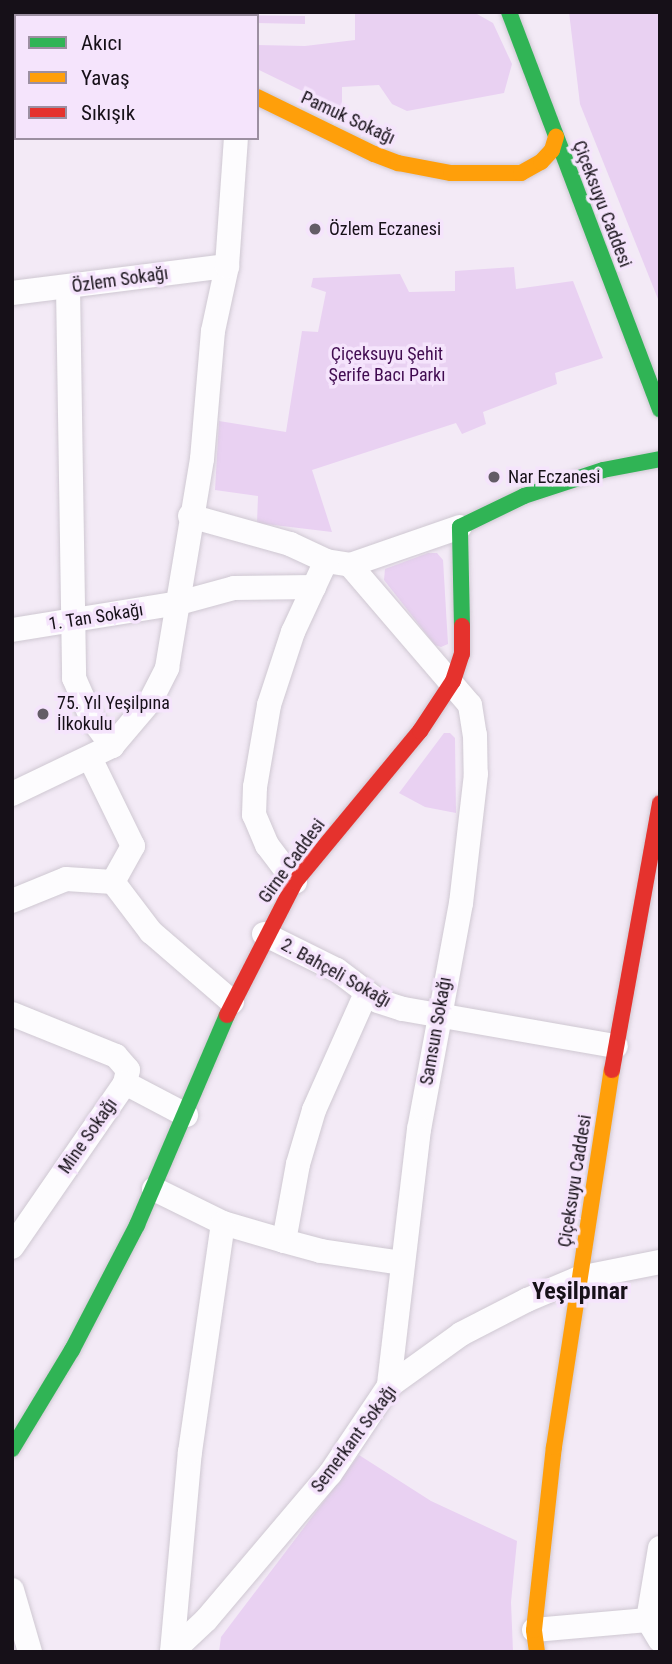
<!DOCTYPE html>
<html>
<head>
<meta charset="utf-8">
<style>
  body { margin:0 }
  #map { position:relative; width:672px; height:1664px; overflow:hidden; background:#f3eaf6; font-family:"Roboto Condensed",sans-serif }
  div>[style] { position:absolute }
  .green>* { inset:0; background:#e9d1f2 }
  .roads { filter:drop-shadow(0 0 2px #cfc8d2) drop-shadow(0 0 2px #cfc8d2) }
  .street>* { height:24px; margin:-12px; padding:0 12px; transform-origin:12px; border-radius:12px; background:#fdfcfe }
  .fast>* { height:16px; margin:-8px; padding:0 8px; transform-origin:8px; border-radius:8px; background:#30b455 }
  .slow>* { height:16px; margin:-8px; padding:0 8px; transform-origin:8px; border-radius:8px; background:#ff9f0a }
  .jam>* { height:16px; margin:-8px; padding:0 8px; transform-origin:8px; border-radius:8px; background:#e5322d }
  .dots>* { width:19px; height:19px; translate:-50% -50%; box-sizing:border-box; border:4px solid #f5e4fc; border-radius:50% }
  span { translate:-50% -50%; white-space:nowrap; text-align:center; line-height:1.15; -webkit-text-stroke:7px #f5e4fc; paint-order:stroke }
  .street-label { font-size:18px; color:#161018 }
  .poi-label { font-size:18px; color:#161018 }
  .left { translate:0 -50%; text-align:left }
  .park-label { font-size:18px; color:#400b50 }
  .district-label { font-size:24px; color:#161018; font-weight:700 }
  .frame { position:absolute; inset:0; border:14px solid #161018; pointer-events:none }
  .legend { position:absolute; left:14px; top:14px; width:245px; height:126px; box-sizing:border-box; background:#f5e4fc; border:2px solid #9c8fa1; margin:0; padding:9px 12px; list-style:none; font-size:21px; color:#161018 }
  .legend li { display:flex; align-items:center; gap:14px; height:35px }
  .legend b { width:35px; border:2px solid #9c8fa1 }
</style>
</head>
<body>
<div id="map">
  <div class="green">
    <i style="clip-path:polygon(355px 12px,477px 14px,493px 23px,512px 64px,504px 93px,407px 111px,392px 104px,379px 85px,342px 87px,342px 107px,333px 106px,257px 69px,257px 45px,305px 46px,355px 40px)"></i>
    <i style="clip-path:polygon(569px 12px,660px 12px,660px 304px,580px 104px)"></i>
    <i style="clip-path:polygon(12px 13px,20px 16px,16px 16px,16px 93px,12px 94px)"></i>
    <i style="clip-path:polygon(245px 15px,305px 16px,305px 24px,257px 23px,257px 16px)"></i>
    <i style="clip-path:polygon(514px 267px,516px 289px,573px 281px,603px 358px,555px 373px,557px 384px,483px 412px,486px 424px,462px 434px,456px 423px,312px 470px,332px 532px,257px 523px,258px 496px,215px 490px,219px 421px,286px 432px,302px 331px,318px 332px,326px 292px,311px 287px,313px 278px,400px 274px,409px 292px,455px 291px,455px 271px)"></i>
    <i style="clip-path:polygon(428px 553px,437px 553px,443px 560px,448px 644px,441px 647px,435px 645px,384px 580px,385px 569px)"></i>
    <i style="clip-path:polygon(444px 733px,450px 733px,455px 738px,456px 813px,425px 807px,399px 793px)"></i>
    <i style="clip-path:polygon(359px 1455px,431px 1501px,517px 1541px,511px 1602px,513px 1652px,219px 1652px,221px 1637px)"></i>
  </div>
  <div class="roads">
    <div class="street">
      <i style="left:68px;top:287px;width:391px;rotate:89.1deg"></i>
      <i style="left:74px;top:678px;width:45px;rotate:66.3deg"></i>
      <i style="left:92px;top:719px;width:34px;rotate:53deg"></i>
      <i style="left:12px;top:293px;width:217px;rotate:-7.2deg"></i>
      <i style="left:190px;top:516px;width:104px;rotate:15.6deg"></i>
      <i style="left:290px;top:544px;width:40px;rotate:25deg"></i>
      <i style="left:326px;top:561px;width:24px;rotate:9deg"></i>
      <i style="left:350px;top:565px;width:184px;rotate:49.4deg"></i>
      <i style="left:470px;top:705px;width:30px;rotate:81deg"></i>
      <i style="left:475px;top:735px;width:39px;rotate:89deg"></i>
      <i style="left:476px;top:774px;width:130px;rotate:96.6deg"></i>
      <i style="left:461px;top:903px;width:230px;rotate:100.5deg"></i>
      <i style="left:419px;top:1129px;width:259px;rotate:96.7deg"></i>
      <i style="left:350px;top:565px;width:116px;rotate:-19.1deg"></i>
      <i style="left:12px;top:630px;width:169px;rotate:-9.2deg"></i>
      <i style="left:179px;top:603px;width:57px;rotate:-15.3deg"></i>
      <i style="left:234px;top:588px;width:80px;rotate:-0.7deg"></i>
      <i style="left:90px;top:758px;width:98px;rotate:64deg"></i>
      <i style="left:133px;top:846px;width:41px;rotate:119.1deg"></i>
      <i style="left:113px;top:882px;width:63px;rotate:52.8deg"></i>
      <i style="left:151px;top:932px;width:107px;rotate:40.8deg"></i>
      <i style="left:12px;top:794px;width:111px;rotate:-25.6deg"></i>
      <i style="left:112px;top:746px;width:60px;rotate:-49.7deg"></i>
      <i style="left:151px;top:700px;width:36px;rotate:-63deg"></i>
      <i style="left:167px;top:668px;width:212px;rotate:-80.5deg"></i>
      <i style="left:202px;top:459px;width:128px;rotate:-85.1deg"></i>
      <i style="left:213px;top:331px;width:66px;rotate:-77.8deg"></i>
      <i style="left:227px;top:266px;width:128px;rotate:-86deg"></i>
      <i style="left:295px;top:882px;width:46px;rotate:-127.1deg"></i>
      <i style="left:267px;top:845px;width:33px;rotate:-113deg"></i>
      <i style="left:254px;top:815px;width:28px;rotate:-88deg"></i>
      <i style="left:255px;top:787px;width:83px;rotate:-80.3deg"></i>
      <i style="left:269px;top:705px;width:77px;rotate:-71.8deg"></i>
      <i style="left:293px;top:632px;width:78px;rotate:-65.1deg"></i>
      <i style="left:12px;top:901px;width:58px;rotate:-22.2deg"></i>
      <i style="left:66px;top:879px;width:47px;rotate:3.7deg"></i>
      <i style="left:264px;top:934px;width:81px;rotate:26.3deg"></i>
      <i style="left:337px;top:970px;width:51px;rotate:37.1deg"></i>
      <i style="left:378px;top:1001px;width:26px;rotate:18deg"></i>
      <i style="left:403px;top:1009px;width:216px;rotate:9.9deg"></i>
      <i style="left:12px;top:1014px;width:112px;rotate:22deg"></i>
      <i style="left:116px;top:1056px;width:18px;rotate:49deg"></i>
      <i style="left:128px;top:1070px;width:13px;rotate:103deg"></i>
      <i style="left:154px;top:1189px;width:77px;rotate:26.2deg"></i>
      <i style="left:223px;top:1223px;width:64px;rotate:16.4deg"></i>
      <i style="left:284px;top:1241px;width:38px;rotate:15deg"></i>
      <i style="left:321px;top:1251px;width:81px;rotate:8.5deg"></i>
      <i style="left:284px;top:1241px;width:78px;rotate:-79.7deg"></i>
      <i style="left:298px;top:1164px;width:56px;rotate:-73.5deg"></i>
      <i style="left:314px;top:1110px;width:128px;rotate:-66deg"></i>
      <i style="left:12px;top:1247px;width:199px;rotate:-55.4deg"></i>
      <i style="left:125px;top:1083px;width:69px;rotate:27.7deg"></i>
      <i style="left:660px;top:1548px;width:73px;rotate:99.5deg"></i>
      <i style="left:648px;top:1620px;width:23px;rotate:59deg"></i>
      <i style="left:12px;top:1590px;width:65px;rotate:73.8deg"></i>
      <i style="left:534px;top:1630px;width:114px;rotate:-5deg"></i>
      <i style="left:172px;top:1652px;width:47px;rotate:-43.3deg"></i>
      <i style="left:206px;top:1620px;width:192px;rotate:-49.7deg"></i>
      <i style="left:330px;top:1474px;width:106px;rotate:-56.2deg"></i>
      <i style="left:389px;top:1386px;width:89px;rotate:-35.8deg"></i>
      <i style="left:461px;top:1334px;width:74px;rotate:-27.3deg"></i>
      <i style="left:527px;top:1300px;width:56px;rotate:-22.9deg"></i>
      <i style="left:579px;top:1278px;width:83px;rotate:-11.2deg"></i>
      <i style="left:172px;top:1652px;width:201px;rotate:-84.9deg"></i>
      <i style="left:190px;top:1452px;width:231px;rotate:-81.8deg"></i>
    </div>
    <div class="fast">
      <i style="left:509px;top:12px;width:425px;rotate:69.2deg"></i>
      <i style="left:199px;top:16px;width:6px;rotate:-45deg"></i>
      <i style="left:12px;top:109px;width:4px"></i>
      <i style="left:462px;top:626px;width:99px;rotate:-91.2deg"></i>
      <i style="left:460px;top:527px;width:71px;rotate:-25.8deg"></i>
      <i style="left:524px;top:496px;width:83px;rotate:-18.2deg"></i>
      <i style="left:603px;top:470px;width:58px;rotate:-10.9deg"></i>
      <i style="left:12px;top:1449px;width:116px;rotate:-58.8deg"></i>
      <i style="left:72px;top:1350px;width:141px;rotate:-62.5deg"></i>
      <i style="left:137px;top:1225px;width:228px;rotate:-66.8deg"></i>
    </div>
    <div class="slow">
      <i style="left:257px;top:97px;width:130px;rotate:26deg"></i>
      <i style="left:374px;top:154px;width:26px;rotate:21deg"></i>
      <i style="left:398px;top:163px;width:54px;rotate:10.7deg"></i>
      <i style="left:451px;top:173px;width:70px"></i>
      <i style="left:521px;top:173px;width:23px;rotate:-29deg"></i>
      <i style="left:541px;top:162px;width:16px;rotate:-47deg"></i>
      <i style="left:552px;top:150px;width:14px;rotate:-73deg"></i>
      <i style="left:537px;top:1652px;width:22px;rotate:-98deg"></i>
      <i style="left:534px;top:1630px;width:184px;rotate:-83.8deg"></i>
      <i style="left:554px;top:1447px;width:381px;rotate:-81.3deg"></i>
    </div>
    <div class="jam">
      <i style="left:227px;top:1015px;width:149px;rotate:-62.9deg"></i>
      <i style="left:295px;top:882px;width:196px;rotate:-50.4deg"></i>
      <i style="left:420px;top:731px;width:60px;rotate:-56.6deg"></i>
      <i style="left:453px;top:681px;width:28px;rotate:-72deg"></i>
      <i style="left:462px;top:654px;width:28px;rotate:-90deg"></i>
      <i style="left:612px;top:1070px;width:271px;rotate:-79.8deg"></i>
    </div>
  </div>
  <div class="dots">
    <i style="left:315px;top:229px;background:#635c66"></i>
    <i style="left:494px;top:477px;background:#635c66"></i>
    <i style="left:43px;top:714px;background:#635c66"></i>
  </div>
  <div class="street-label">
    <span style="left:348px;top:118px;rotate:25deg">Pamuk Sokağı</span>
    <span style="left:602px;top:204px;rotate:69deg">Çiçeksuyu Caddesi</span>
    <span style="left:120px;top:280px;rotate:-8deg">Özlem Sokağı</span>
    <span style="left:96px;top:617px;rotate:-9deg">1. Tan Sokağı</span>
    <span style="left:292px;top:861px;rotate:-54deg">Girne Caddesi</span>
    <span style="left:336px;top:973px;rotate:29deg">2. Bahçeli Sokağı</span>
    <span style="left:436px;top:1031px;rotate:-80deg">Samsun Sokağı</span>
    <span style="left:88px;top:1136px;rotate:-55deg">Mine Sokağı</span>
    <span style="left:575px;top:1181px;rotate:-81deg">Çiçeksuyu Caddesi</span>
    <span style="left:354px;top:1439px;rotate:-53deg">Semerkant Sokağı</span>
  </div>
  <div class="poi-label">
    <span class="left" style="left:329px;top:229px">Özlem Eczanesi</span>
    <span class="left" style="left:508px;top:477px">Nar Eczanesi</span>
    <span class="left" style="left:57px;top:714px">75. Yıl Yeşilpına<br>İlkokulu</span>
  </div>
  <div class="park-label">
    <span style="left:387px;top:365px">Çiçeksuyu Şehit<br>Şerife Bacı Parkı</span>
  </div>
  <div class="district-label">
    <span style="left:580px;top:1292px">Yeşilpınar</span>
  </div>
  <div class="frame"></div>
  <ul class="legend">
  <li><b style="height:9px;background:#30b455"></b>Akıcı</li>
  <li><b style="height:9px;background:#ff9f0a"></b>Yavaş</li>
  <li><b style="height:9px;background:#e5322d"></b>Sıkışık</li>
  </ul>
</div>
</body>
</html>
